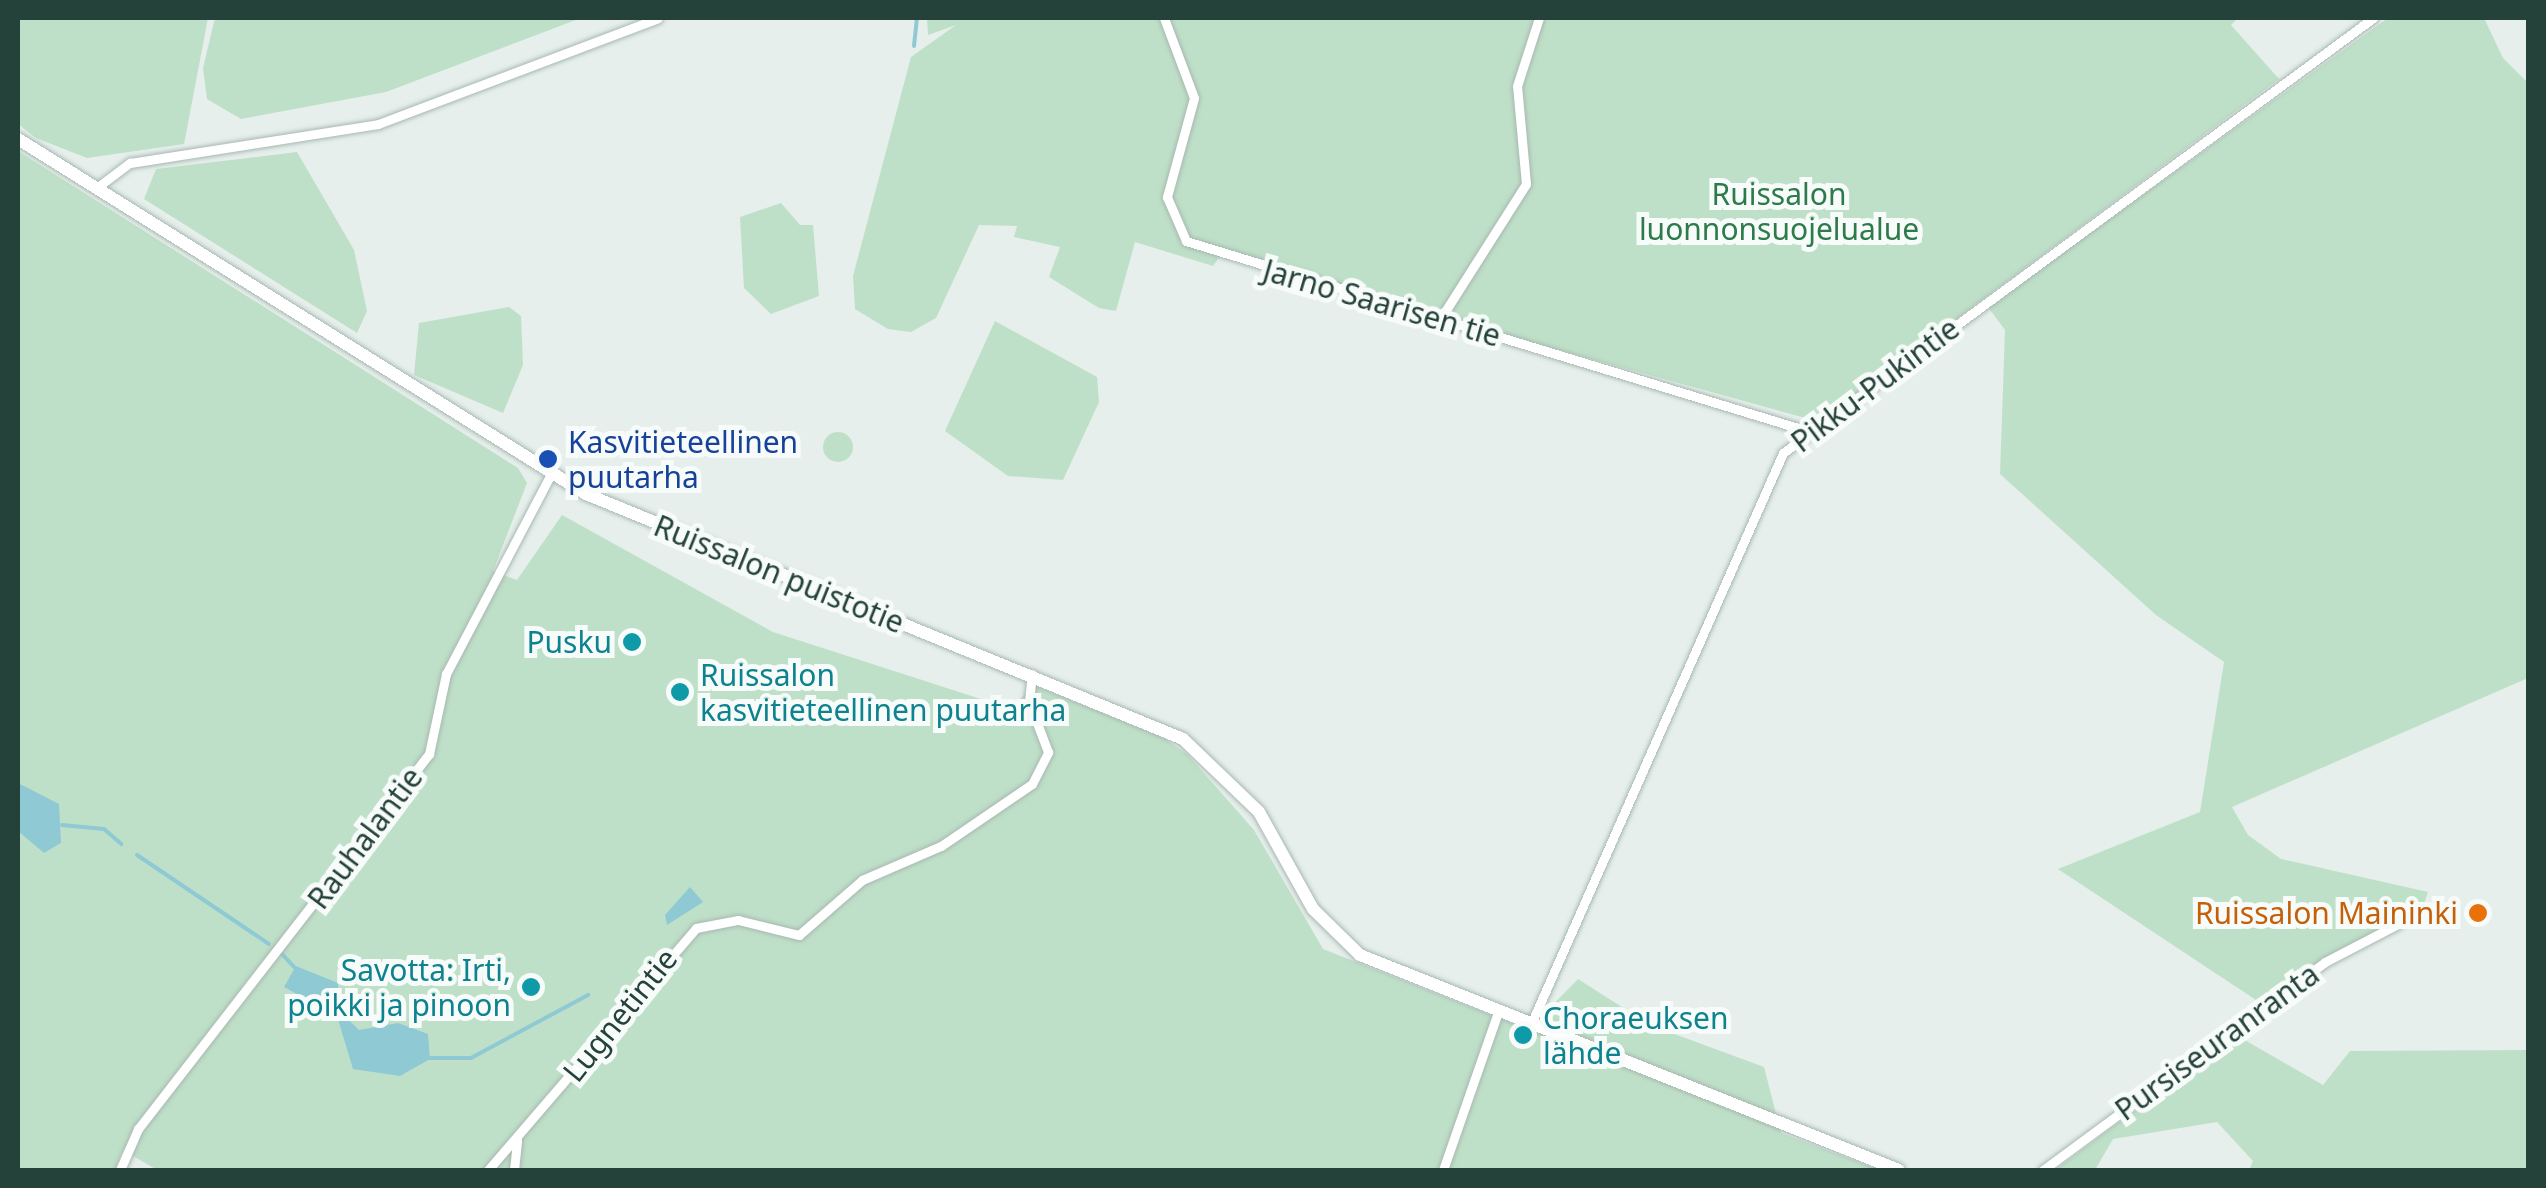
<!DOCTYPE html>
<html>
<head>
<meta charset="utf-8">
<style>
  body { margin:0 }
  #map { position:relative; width:2546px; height:1188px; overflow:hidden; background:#e6efeb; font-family:"Noto Sans",sans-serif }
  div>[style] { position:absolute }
  .green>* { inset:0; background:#bfe0c8 }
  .round { border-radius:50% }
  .water>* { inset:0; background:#8ec9d4 }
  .stream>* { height:4px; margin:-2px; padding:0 2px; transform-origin:2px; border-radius:2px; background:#8ec9d4 }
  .roads { filter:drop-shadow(0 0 2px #a8b8b2) drop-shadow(0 0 2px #a8b8b2) }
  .street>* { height:9px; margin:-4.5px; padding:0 4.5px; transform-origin:4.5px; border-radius:4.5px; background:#fff }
  .secondary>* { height:12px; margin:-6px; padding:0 6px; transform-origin:6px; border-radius:6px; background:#fff }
  .dots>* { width:28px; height:28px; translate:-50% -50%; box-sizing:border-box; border:5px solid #f7fbf9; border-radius:50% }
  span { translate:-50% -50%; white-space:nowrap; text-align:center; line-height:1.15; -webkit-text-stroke:10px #f7fbf9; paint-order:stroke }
  .park-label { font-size:30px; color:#2d7a4b }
  .street-label { font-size:30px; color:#24423a }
  .transit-label { font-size:30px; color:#164399 }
  .left { translate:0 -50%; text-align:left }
  .culture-label { font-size:30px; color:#0d838f }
  .right { translate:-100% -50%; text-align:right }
  .food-label { font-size:30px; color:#c56008 }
  .frame { position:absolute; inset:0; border:20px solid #24423a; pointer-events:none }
</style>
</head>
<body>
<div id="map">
  <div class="green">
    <i style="clip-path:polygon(18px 18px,208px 18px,184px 144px,87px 158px,36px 138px,18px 124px)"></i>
    <i style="clip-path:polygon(215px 18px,581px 18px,386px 92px,241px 119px,207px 99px,203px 68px)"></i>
    <i style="clip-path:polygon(927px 18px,2238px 18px,2231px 25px,2279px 79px,1834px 410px,1809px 419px,1220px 256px,1213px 266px,1135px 242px,1116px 311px,1099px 308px,1049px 277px,1060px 247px,1014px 237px,1017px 226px,979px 225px,936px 318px,911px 332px,888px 329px,855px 309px,853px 276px,911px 57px,956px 25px,928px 35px)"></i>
    <i style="clip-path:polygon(2388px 18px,2484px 18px,2503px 58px,2528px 83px,2528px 678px,2232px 807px,2248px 835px,2281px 859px,2428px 892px,2424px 904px,2259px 1002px,2058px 869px,2200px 812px,2224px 662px,2156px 615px,2000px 474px,2005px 330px,1988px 307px)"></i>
    <i style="clip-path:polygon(18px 151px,518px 468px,527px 483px,493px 571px,517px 580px,562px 515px,773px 632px,984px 700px,1005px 715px,1033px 685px,1160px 736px,1187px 754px,1254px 830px,1323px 949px,1493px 1016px,1546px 1012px,1578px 979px,1650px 1025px,1764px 1067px,1781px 1133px,1879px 1170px,157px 1170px,123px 1150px,115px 1170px,18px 1170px)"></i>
    <i style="clip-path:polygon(297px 152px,354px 250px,367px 311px,357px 333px,144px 199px,156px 169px)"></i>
    <i style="clip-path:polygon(781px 203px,800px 225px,813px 225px,819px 296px,771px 314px,744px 288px,740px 217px)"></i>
    <i style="clip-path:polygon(509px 307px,521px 316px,523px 365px,503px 413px,414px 375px,419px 323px)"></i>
    <i style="clip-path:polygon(995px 321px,1097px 377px,1099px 402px,1063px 480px,1008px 476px,945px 431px)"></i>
    <i class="round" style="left:823px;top:432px;width:30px;height:30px"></i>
    <i style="clip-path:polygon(2236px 1035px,2323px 1085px,2350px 1051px,2528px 1050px,2528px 1170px,2249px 1170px,2253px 1161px,2217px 1122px,2113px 1139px,2095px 1170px,2055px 1170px)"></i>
  </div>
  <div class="water">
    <i style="clip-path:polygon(18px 783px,59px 804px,61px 843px,44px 853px,18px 831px)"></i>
    <i style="clip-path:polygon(690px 887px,703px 902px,667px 925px,665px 915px)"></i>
    <i style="clip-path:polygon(296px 966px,338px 983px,339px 1010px,359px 1030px,398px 1023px,428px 1034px,430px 1059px,400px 1076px,353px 1069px,337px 1016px,284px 987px)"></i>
  </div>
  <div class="stream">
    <i style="left:914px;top:46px;width:28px;rotate:-84deg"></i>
    <i style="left:62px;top:825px;width:42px;rotate:5.4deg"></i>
    <i style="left:104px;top:829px;width:23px;rotate:41deg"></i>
    <i style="left:137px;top:855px;width:159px;rotate:34deg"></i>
    <i style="left:282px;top:954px;width:21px;rotate:47deg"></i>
    <i style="left:428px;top:1058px;width:43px"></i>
    <i style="left:471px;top:1058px;width:133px;rotate:-28.3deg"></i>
  </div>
  <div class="roads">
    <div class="street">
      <i style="left:1164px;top:18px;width:85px;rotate:69.4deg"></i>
      <i style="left:1194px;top:98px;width:103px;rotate:105.3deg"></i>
      <i style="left:1167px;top:197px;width:48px;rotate:66.6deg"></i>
      <i style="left:1186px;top:241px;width:650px;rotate:16.99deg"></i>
      <i style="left:99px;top:186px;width:39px;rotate:-37deg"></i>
      <i style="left:130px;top:163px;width:251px;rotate:-8.9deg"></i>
      <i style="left:378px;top:124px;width:299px;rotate:-20.7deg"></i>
      <i style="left:1439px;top:321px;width:162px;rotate:-57.6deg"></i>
      <i style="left:1526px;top:184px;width:98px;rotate:-95.2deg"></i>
      <i style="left:1517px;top:86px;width:71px;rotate:-72.1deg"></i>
      <i style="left:1531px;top:1024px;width:624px;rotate:-66.19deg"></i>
      <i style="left:1783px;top:453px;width:733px;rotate:-36.4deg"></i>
      <i style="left:120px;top:1170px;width:45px;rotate:-66.3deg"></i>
      <i style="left:138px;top:1129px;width:475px;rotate:-52.2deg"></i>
      <i style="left:429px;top:754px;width:82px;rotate:-78deg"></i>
      <i style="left:446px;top:674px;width:226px;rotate:-62.3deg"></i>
      <i style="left:488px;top:1170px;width:319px;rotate:-49.3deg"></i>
      <i style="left:696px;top:928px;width:43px;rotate:-10.8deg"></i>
      <i style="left:738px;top:920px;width:63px;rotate:13.8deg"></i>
      <i style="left:799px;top:935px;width:84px;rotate:-41.1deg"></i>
      <i style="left:862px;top:880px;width:86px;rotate:-23.3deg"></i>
      <i style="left:941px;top:846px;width:110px;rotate:-34.3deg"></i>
      <i style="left:1032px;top:784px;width:36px;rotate:-63deg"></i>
      <i style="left:1048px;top:752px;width:53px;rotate:-110.8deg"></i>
      <i style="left:1029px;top:702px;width:28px;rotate:-84deg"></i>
      <i style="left:514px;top:1170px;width:30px;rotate:-84deg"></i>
      <i style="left:1443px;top:1170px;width:167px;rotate:-70.8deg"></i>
      <i style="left:2043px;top:1170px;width:350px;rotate:-36.4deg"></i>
      <i style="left:2325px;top:962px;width:82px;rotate:-27.5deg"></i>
    </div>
    <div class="secondary">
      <i style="left:18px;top:139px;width:670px;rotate:32.01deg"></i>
      <i style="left:586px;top:494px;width:645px;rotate:22.31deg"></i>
      <i style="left:1183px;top:739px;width:105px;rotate:43.8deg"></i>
      <i style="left:1259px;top:812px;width:111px;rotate:60.9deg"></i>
      <i style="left:1313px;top:909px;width:66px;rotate:44.4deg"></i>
      <i style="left:1360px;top:955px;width:580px;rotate:21.75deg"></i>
    </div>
  </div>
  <div class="dots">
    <i style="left:548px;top:459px;background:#1a4fb4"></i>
    <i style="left:632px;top:642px;background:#0f9aa8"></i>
    <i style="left:680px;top:692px;background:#0f9aa8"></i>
    <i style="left:2478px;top:913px;background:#e8710a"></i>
    <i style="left:531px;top:987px;background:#0f9aa8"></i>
    <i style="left:1523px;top:1035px;background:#0f9aa8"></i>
  </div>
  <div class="park-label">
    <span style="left:1779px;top:211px">Ruissalon<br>luonnonsuojelualue</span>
  </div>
  <div class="street-label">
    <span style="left:1382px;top:303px;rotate:16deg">Jarno Saarisen tie</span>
    <span style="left:1875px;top:385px;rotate:-37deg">Pikku-Pukintie</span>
    <span style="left:779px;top:574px;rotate:22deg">Ruissalon puistotie</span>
    <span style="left:365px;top:838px;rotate:-53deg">Rauhalantie</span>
    <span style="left:620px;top:1015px;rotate:-51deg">Lugnetintie</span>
    <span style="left:2217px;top:1042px;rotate:-36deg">Pursiseuranranta</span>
  </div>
  <div class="transit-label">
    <span class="left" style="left:568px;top:459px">Kasvitieteellinen<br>puutarha</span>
  </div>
  <div class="culture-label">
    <span class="right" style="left:612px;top:642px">Pusku</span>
    <span class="left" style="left:700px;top:692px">Ruissalon<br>kasvitieteellinen puutarha</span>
    <span class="right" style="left:511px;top:987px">Savotta: Irti,<br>poikki ja pinoon</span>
    <span class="left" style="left:1543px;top:1035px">Choraeuksen<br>lähde</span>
  </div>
  <div class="food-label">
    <span class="right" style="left:2458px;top:913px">Ruissalon Maininki</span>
  </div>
  <div class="frame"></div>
</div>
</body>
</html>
